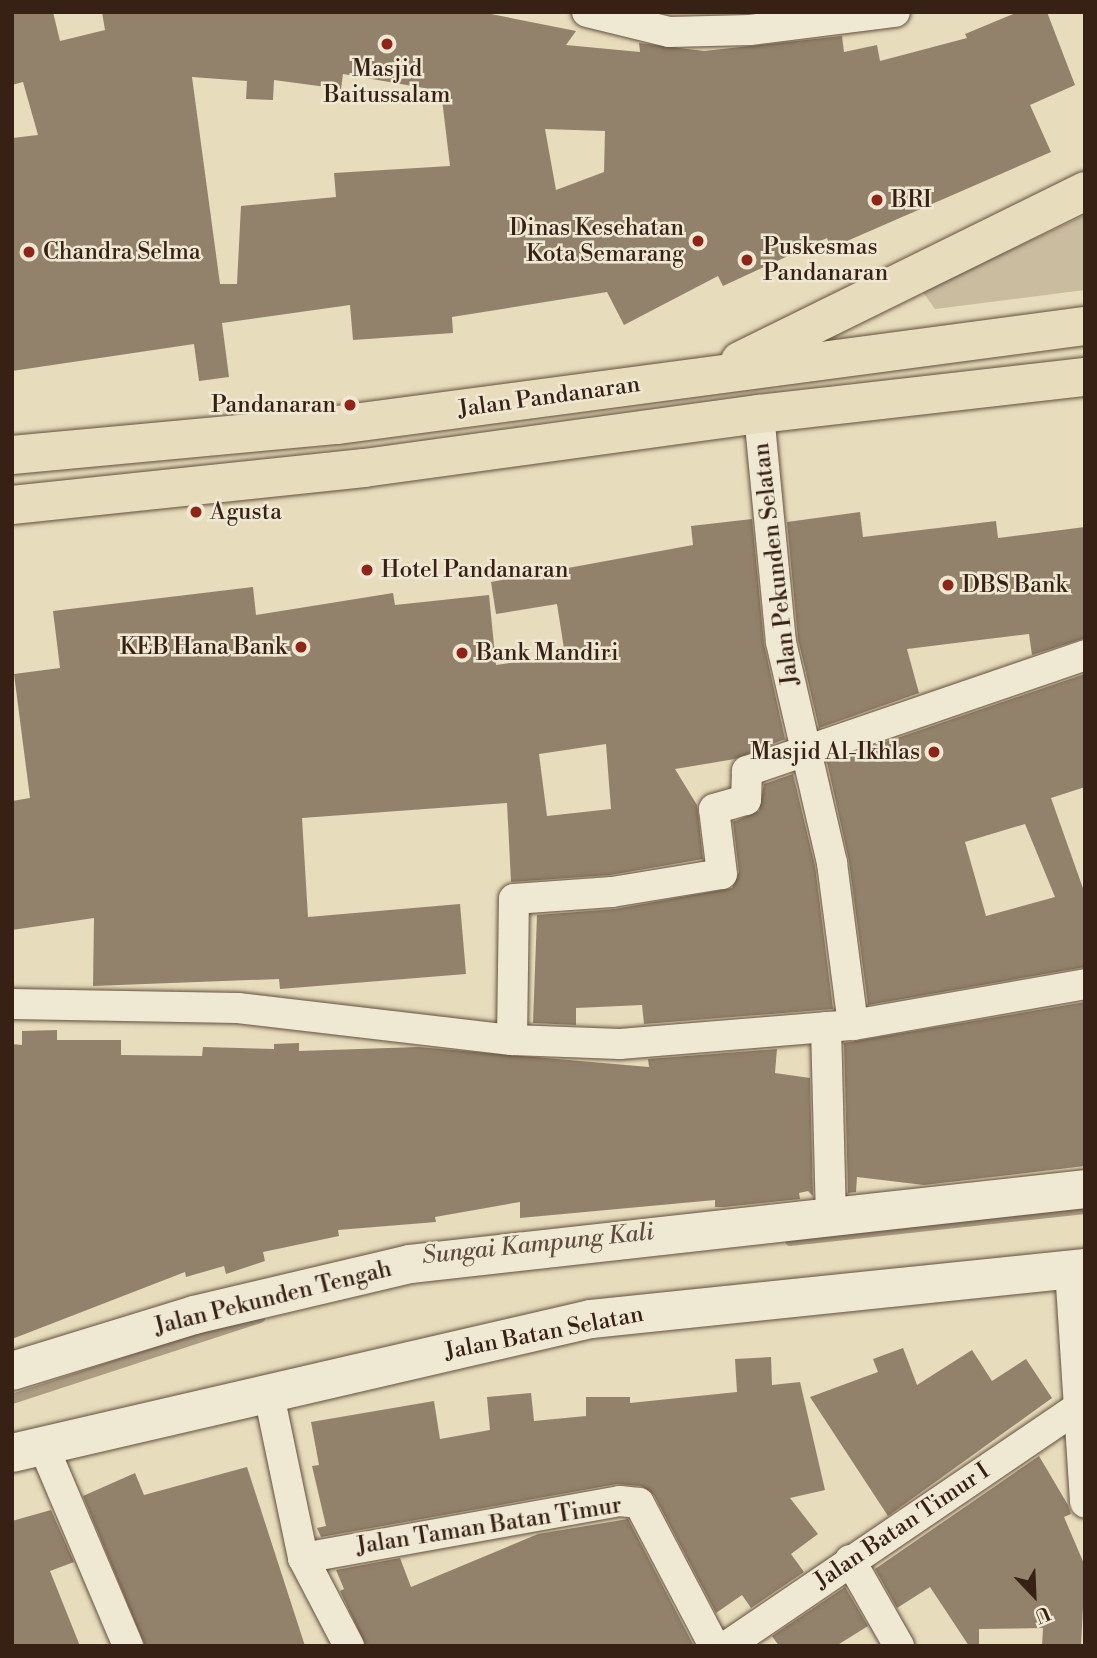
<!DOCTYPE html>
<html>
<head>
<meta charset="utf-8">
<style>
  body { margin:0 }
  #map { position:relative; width:1097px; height:1658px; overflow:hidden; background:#e7dcbb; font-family:"Libre Bodoni",serif }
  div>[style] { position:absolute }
  .green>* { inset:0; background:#c9bc9f }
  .stream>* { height:10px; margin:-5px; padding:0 5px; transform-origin:5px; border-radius:5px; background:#ab9c83 }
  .building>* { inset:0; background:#93826b }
  .roads { filter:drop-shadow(0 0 2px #63503e) drop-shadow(0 0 2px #63503e) }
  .street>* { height:30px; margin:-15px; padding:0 15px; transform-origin:15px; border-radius:15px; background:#efe8d3 }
  .secondary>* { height:38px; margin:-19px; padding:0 19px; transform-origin:19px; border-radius:19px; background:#efe8d3 }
  .primary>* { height:38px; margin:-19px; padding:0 19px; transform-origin:19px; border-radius:19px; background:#e7dcbb }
  .dots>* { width:19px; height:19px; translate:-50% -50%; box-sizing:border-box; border:4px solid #efe8d3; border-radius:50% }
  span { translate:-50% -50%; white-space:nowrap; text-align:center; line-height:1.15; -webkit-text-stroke:5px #efe8d3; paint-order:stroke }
  .poi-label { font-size:23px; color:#372115 }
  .left { translate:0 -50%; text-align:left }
  .right { translate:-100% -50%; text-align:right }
  .street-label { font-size:23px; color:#372115 }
  .water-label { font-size:24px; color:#604c3c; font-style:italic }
  .frame { position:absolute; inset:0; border:14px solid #372115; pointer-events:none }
  .north { position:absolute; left:999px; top:1560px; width:70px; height:70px; -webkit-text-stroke:5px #efe8d3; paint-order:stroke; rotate:157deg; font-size:19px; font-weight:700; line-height:28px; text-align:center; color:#372115 }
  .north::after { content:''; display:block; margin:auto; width:24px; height:32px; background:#372115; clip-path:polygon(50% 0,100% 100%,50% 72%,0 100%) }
</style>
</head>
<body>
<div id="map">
  <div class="green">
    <i style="clip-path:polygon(1085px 215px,1085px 290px,935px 309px,922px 291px)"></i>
  </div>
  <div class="stream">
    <i style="left:790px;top:1241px;width:297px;rotate:-6.2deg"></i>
    <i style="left:12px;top:1399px;width:261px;rotate:-18.1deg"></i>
  </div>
  <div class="building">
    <i style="clip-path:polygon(evenodd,12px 12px,53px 12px,60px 41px,105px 30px,102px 12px,481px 12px,576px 31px,566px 45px,640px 52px,639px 43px,704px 51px,842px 36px,844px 52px,877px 45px,880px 61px,967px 38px,965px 34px,1018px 12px,1047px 12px,1075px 85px,1030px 105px,1051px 152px,831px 248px,827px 238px,723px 286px,718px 276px,624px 325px,607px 292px,452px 317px,453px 333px,353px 340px,350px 305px,222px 323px,229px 377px,199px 381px,194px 344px,12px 371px,12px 138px,38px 135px,23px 82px,12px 85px,12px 12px,343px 74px,441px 91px,450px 166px,334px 173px,336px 197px,241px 206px,237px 284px,220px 284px,192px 77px,247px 81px,246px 99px,273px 100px,274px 80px,341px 89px,343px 74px,12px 12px,545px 129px,605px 131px,604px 172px,556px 190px,545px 129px)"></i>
    <i style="clip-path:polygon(860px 512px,863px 537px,996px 521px,998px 538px,1085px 527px,1085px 638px,1032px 655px,1029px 634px,907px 649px,919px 693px,819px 728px,798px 639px,787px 522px)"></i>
    <i style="clip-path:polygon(evenodd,752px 519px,764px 644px,785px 739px,735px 759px,675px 769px,697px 805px,703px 859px,610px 875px,511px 882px,507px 803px,302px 818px,308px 917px,460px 904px,466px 974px,280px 989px,279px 979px,93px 986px,94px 918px,12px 930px,12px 801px,30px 798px,14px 674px,60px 668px,53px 611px,253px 587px,256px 615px,393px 593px,395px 605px,489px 595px,496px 665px,565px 655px,557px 604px,496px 614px,491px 582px,693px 545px,691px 526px,752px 519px,606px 744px,611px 809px,547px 816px,539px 754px,606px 744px)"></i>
    <i style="clip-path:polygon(evenodd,1085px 674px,1085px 787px,1051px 798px,1085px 894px,1085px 967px,868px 1005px,849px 861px,827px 762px,1085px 674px,1025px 824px,1055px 897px,986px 916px,965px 842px,1025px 824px)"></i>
    <i style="clip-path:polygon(793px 774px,815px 866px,833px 1009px,644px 1024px,642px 1005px,576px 1008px,576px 1025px,533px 1023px,537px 915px,615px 909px,732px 888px,739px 872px,733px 822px,759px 811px,764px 784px)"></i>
    <i style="clip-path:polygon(1085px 1002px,1085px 1166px,924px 1185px,857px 1177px,856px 1192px,848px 1193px,844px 1043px)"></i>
    <i style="clip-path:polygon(57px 1030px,57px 1040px,121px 1040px,121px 1055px,202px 1056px,203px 1047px,274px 1049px,274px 1044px,299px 1043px,299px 1051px,418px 1047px,649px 1067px,648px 1059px,777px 1049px,775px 1073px,810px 1078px,813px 1196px,808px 1191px,799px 1193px,800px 1199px,724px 1207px,715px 1207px,715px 1200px,520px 1218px,520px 1202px,435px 1217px,436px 1222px,338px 1230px,339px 1236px,263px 1252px,265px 1261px,226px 1274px,224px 1266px,186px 1277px,185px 1272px,12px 1339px,12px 1044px,22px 1045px,22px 1031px)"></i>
    <i style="clip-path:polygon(903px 1348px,917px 1385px,972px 1350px,992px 1381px,1026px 1359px,1052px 1398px,888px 1516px,810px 1397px,878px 1372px,873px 1359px)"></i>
    <i style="clip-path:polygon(771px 1357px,772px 1385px,800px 1382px,825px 1490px,790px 1498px,818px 1534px,791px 1554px,804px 1572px,751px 1608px,742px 1595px,716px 1613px,654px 1495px,641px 1486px,617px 1484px,321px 1537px,317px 1528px,326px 1526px,312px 1466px,319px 1465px,311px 1422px,434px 1401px,440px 1439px,490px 1430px,487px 1397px,531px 1393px,534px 1421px,586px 1416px,586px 1397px,630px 1397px,630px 1403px,737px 1392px,735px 1359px)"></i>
    <i style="clip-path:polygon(1039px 1456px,1068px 1505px,1071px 1514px,1064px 1517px,1085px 1566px,1081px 1646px,1042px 1646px,1043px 1628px,979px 1629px,979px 1646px,969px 1646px,930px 1587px,897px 1608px,875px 1569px)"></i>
    <i style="clip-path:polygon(247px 1467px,305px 1646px,145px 1646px,83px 1496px,135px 1473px,144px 1495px)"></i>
    <i style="clip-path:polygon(51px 1510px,74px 1562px,50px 1571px,80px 1646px,12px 1646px,12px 1521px)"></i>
    <i style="clip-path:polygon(628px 1519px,694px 1646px,366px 1646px,340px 1591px,344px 1589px,336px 1570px,400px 1558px,411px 1587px,538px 1534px)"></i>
    <i style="clip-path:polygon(845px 1587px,868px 1626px,836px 1646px,779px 1646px,772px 1636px)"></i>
  </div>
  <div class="roads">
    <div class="street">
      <i style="left:587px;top:12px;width:84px;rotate:13.7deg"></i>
      <i style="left:669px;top:32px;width:81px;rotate:-1.4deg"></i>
      <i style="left:750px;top:30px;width:146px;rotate:-7.1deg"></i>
      <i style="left:759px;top:414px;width:229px;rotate:84.5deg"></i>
      <i style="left:781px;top:642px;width:227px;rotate:77deg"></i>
      <i style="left:832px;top:863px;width:163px;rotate:82.6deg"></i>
      <i style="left:12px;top:1004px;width:226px;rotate:1deg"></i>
      <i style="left:238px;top:1008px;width:276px;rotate:6.7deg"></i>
      <i style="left:512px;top:1040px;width:108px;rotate:2.1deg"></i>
      <i style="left:620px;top:1044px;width:234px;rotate:-4.7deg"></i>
      <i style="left:853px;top:1025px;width:236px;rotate:-10deg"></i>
      <i style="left:826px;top:1027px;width:191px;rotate:88.5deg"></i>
      <i style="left:512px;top:1040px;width:141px;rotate:-89.2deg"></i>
      <i style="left:514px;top:899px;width:98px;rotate:-4.1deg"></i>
      <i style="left:612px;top:892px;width:111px;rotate:-9.3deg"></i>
      <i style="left:722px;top:874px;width:65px;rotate:-97deg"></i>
      <i style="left:714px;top:809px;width:33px;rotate:-16deg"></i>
      <i style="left:746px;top:800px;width:29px;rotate:-88deg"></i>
      <i style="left:747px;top:771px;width:357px;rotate:-18.9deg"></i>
      <i style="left:1070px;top:1269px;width:234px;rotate:86.3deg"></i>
      <i style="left:268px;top:1390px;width:172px;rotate:78.2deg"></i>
      <i style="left:303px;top:1558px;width:99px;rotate:62.4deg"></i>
      <i style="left:42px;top:1443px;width:220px;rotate:67deg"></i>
      <i style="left:303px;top:1558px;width:322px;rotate:-10.2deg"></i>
      <i style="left:620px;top:1501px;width:19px;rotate:6deg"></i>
      <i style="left:639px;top:1503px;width:161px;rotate:62.3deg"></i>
      <i style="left:850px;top:1560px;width:99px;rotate:60.3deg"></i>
      <i style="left:727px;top:1646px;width:425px;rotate:-34.2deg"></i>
    </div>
    <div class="secondary">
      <i style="left:12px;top:1371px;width:190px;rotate:-17.1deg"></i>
      <i style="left:194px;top:1315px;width:222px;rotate:-13.3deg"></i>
      <i style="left:410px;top:1264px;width:679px;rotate:-6.34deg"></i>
      <i style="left:12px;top:1453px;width:594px;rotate:-13.03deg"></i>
      <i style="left:591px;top:1319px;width:497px;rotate:-5.9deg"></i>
    </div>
    <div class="primary">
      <i style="left:740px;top:361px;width:385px;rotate:-26.2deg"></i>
      <i style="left:12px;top:455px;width:327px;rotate:-5.3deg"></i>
      <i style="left:338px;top:425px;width:754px;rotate:-7.55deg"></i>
      <i style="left:12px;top:505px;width:354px;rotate:-6deg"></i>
      <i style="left:364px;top:468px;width:399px;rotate:-7.8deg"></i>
      <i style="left:759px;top:414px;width:328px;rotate:-6.5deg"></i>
    </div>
  </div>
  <div class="dots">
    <i style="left:387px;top:44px;background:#8f2418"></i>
    <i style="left:877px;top:200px;background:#8f2418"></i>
    <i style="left:698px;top:241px;background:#8f2418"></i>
    <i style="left:29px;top:252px;background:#8f2418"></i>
    <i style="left:747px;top:260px;background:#8f2418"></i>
    <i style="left:350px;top:405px;background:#8f2418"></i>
    <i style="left:196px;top:512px;background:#8f2418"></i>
    <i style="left:367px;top:570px;background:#8f2418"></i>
    <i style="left:948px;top:585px;background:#8f2418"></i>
    <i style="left:301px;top:647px;background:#8f2418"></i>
    <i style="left:462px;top:653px;background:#8f2418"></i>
    <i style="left:934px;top:752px;background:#8f2418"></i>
  </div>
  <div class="poi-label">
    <span style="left:387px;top:82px">Masjid<br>Baitussalam</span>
    <span class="left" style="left:891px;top:200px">BRI</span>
    <span class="right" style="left:684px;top:241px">Dinas Kesehatan<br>Kota Semarang</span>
    <span class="left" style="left:763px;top:260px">Puskesmas<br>Pandanaran</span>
    <span class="left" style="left:43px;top:252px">Chandra Selma</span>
    <span class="right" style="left:336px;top:405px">Pandanaran</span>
    <span class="left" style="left:210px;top:512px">Agusta</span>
    <span class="left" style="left:381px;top:570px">Hotel Pandanaran</span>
    <span class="left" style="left:962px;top:585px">DBS Bank</span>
    <span class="right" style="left:287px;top:647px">KEB Hana Bank</span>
    <span class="left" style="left:476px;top:653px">Bank Mandiri</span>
    <span class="right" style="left:920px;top:752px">Masjid Al-Ikhlas</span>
  </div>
  <div class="street-label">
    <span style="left:549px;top:397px;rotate:-8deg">Jalan Pandanaran</span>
    <span style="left:776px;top:564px;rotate:-97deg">Jalan Pekunden Selatan</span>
    <span style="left:273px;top:1298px;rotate:-14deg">Jalan Pekunden Tengah</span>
    <span style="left:544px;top:1333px;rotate:-11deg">Jalan Batan Selatan</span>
    <span style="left:489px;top:1526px;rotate:-9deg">Jalan Taman Batan Timur</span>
    <span style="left:902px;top:1526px;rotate:-34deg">Jalan Batan Timur I</span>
  </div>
  <div class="water-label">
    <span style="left:538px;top:1245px;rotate:-6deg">Sungai Kampung Kali</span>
  </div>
  <div class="frame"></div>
  <div class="north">U</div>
</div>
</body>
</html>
